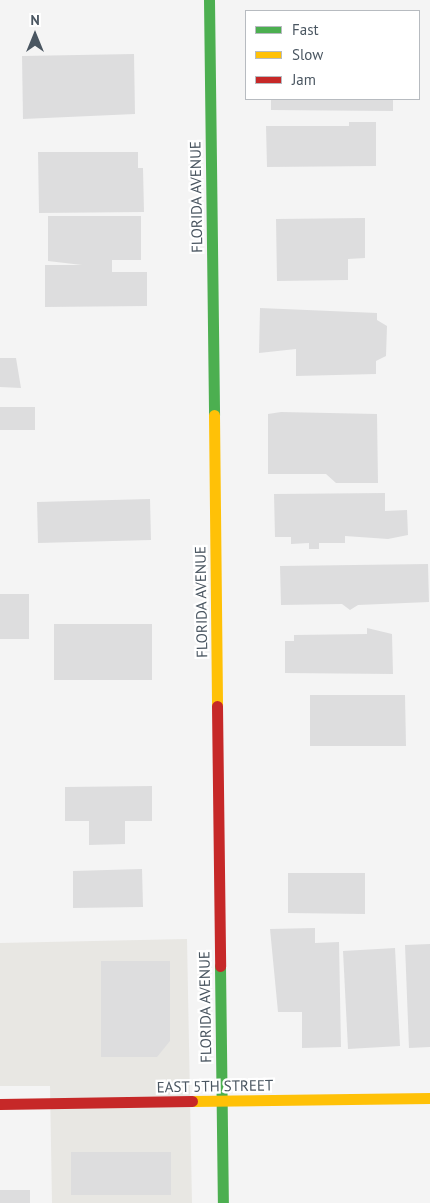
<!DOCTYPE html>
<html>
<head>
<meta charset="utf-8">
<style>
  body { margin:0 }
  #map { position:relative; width:430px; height:1203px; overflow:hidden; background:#f4f4f4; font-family:"PT Sans",sans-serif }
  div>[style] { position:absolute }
  .commercial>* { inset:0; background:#e8e7e3 }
  .building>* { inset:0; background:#ddddde }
  .fast>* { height:11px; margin:-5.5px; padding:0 5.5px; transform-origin:5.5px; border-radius:5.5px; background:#4caf50 }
  .slow>* { height:11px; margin:-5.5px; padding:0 5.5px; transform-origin:5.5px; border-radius:5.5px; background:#ffc107 }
  .jam>* { height:11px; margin:-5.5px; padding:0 5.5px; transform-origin:5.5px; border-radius:5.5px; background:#c62828 }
  span { translate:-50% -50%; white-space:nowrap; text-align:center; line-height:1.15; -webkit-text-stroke:4.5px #fff; paint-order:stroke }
  .street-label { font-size:15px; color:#4a5661 }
  .legend { position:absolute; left:245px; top:10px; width:175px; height:90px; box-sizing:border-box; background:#fff; border:1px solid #b7bbc0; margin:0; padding:6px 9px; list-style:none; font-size:15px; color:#4a5661 }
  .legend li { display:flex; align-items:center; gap:10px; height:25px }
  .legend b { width:25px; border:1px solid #b7bbc0 }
  .north { position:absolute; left:10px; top:10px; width:50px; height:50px; -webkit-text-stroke:4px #fff; paint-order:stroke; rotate:0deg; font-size:14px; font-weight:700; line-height:20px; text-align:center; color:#4a5661 }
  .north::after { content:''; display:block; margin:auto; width:18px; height:22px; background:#4a5661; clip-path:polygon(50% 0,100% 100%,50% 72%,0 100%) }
</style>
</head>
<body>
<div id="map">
  <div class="commercial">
    <i style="clip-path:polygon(187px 939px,192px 1203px,52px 1203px,50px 1086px,0 1086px,0 943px)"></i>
  </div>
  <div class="building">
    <i style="clip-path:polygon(134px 54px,135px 114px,23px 119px,22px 56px)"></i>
    <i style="clip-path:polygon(271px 99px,393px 99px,393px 111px,271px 110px)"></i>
    <i style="clip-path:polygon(349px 122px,376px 122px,376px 166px,267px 167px,266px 126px,349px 126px)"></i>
    <i style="clip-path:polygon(38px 152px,138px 152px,138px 168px,143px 168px,144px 212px,39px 213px)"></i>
    <i style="clip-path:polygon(48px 216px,141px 216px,141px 260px,112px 260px,112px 272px,147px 272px,147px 306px,45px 307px,45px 265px,82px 265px,48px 261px)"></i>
    <i style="clip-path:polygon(365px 218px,365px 258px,348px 259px,348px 280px,277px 281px,276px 219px)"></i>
    <i style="clip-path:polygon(260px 308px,377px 313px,377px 320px,387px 326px,386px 356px,376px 361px,376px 374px,296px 376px,296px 349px,259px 353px)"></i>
    <i style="clip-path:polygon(0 358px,16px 358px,21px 388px,0 387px)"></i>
    <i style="clip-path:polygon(0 407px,35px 407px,35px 430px,0 430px)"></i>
    <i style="clip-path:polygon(281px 412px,377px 414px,378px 483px,336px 483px,326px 474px,268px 474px,268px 414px)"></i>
    <i style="clip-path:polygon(385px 493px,385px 511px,407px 510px,408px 535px,388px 539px,345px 536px,345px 543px,319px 543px,319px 549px,309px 549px,309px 543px,291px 544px,291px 537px,275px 537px,274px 494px)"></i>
    <i style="clip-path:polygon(150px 499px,151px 540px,38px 543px,37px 502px)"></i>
    <i style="clip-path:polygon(428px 564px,429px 602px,358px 605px,350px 610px,342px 604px,281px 605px,280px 566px)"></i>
    <i style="clip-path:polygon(0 594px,29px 594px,29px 639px,0 639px)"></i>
    <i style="clip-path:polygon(54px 624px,152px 624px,152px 680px,54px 680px)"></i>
    <i style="clip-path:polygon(367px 628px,392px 634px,393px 674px,285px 673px,285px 641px,294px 641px,294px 635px,367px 634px)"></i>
    <i style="clip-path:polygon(310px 695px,405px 695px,406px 746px,310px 746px)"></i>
    <i style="clip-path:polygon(152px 786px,152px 821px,125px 821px,125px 844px,89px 845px,89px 821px,65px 821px,65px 787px)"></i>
    <i style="clip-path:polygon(142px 869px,143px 907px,73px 908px,73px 871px)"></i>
    <i style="clip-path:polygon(288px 873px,365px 873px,365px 914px,288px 913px)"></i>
    <i style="clip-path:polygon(315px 928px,315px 943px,339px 942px,341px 1047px,302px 1048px,302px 1012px,278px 1012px,270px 929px)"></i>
    <i style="clip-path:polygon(430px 944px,430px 1047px,409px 1048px,405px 945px)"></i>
    <i style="clip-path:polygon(395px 948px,400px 1046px,348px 1049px,343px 951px)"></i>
    <i style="clip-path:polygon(101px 961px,170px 961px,170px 1041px,157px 1057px,101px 1057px)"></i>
    <i style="clip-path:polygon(71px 1152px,171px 1152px,171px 1195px,71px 1195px)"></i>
    <i style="clip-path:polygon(0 1190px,30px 1190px,30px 1203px,0 1203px)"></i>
  </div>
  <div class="fast">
    <i style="left:209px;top:0;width:415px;rotate:89.3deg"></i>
    <i style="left:220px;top:966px;width:237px;rotate:89.3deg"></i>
  </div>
  <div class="slow">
    <i style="left:214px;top:415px;width:291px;rotate:89.4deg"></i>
    <i style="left:192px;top:1101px;width:238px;rotate:-0.7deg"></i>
  </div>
  <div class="jam">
    <i style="left:217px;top:706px;width:260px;rotate:89.3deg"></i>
    <i style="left:0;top:1104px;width:192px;rotate:-0.9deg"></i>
  </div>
  <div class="street-label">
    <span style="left:196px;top:197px;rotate:-91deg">FLORIDA AVENUE</span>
    <span style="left:201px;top:602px;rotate:-91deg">FLORIDA AVENUE</span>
    <span style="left:205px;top:1007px;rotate:-91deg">FLORIDA AVENUE</span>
    <span style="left:215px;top:1086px;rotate:-1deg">EAST 5TH STREET</span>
  </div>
  <ul class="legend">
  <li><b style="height:6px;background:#4caf50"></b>Fast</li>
  <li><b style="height:6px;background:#ffc107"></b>Slow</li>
  <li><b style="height:6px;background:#c62828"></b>Jam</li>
  </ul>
  <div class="north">N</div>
</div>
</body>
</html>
